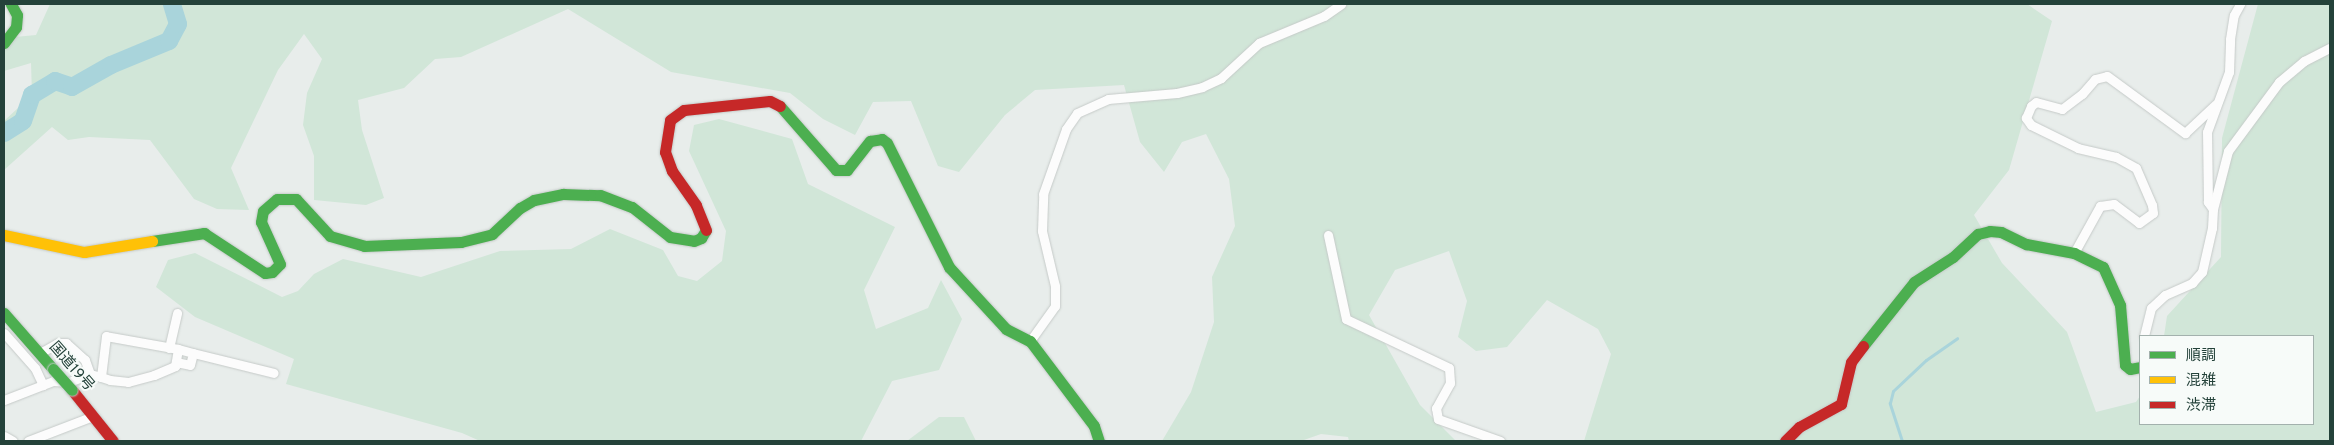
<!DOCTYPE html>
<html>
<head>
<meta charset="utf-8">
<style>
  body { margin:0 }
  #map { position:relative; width:2334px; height:445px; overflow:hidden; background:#e8edeb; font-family:Overpass,"Noto Sans JP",sans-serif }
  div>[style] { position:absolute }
  .green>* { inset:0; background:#d1e6d8 }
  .stream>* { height:3px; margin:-1.5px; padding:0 1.5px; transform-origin:1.5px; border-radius:1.5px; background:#a9d4db }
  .river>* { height:18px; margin:-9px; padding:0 9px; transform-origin:9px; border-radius:9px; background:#a9d4db }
  .roads { filter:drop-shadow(0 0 1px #c5cac8) drop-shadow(0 0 1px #c5cac8) }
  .street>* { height:9px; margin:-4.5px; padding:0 4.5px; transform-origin:4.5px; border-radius:4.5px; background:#fcfcfc }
  .fast>* { height:11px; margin:-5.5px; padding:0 5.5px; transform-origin:5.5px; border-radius:5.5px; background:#4caf50 }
  .slow>* { height:11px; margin:-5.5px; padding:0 5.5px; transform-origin:5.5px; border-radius:5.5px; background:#ffc107 }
  .jam>* { height:11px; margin:-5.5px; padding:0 5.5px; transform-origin:5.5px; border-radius:5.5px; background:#c62828 }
  .bridges { filter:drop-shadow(0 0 1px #c3ccc9) drop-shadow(0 0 1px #c3ccc9) }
  .fast-bridge>* { height:11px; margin:-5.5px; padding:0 5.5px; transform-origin:5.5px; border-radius:5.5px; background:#4caf50 }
  span { translate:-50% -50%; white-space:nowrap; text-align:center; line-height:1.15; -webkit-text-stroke:4px #f7fbf9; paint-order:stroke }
  .street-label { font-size:15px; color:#24423a }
  .frame { position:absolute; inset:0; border:5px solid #24423a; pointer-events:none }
  .legend { position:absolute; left:2139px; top:335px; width:175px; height:90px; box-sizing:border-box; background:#f7fbf9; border:1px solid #a3b1ad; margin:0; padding:6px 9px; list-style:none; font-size:15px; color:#24423a }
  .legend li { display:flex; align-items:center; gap:10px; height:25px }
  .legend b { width:25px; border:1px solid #a3b1ad }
</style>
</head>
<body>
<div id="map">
  <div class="green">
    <i style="clip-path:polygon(50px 4px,2027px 4px,2052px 21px,2009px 170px,1974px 215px,2002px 263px,2067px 332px,2096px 412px,2136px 402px,2140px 396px,2140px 424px,2313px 424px,2313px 336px,2164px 336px,2167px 316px,2221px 257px,2222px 138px,2258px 4px,2330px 4px,2330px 441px,1584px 441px,1611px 354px,1598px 329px,1547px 300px,1507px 347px,1476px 351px,1458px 337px,1467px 301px,1449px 251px,1395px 270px,1369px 315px,1420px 405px,1456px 441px,1349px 441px,1348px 437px,1321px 434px,1301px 441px,1162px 441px,1191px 392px,1214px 322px,1212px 277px,1235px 226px,1229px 179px,1206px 134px,1182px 142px,1164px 172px,1140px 142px,1124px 85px,1035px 90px,1005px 115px,959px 172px,938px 166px,911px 101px,873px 102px,855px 135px,823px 119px,790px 93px,671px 72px,568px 9px,461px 57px,435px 59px,404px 88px,358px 100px,362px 130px,384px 198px,366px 205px,314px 200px,314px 156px,303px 125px,307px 93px,322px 59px,304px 34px,278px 70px,231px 168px,249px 210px,217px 209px,194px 199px,150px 140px,89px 137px,68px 140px,52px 127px,4px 170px,4px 121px,32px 95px,31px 63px,4px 71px,4px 38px,36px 35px)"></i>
    <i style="clip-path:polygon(719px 119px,792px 139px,808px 184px,895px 227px,864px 290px,876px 329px,928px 308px,941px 280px,962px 319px,939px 370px,892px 381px,861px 441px,480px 441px,462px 433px,286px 384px,294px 359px,195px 317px,156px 287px,168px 260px,195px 253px,282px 297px,298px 291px,314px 274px,343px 259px,421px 277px,500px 251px,571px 249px,610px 229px,663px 250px,678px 276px,697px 281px,722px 261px,726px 231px,689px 151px,694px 125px)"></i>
    <i style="clip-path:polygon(939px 417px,964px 417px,976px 441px,907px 441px)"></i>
  </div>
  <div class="stream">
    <i style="left:1902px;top:441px;width:40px;rotate:-108deg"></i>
    <i style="left:1890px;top:403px;width:12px;rotate:-76deg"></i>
    <i style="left:1893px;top:391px;width:45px;rotate:-43.2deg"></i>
    <i style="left:1926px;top:360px;width:38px;rotate:-35deg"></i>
  </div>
  <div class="river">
    <i style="left:4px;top:133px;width:22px;rotate:-32deg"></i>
    <i style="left:23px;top:121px;width:28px;rotate:-71deg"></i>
    <i style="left:32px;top:95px;width:27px;rotate:-31deg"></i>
    <i style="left:55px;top:81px;width:18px;rotate:19deg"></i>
    <i style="left:72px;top:87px;width:45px;rotate:-29.4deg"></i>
    <i style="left:111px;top:65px;width:63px;rotate:-22.5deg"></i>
    <i style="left:169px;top:41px;width:19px;rotate:-62deg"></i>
    <i style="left:178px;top:24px;width:21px;rotate:-107deg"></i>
  </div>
  <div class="roads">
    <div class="street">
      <i style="left:2213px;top:209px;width:9px;rotate:-126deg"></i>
      <i style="left:2208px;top:202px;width:70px;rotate:-90.8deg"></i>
      <i style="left:2207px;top:132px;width:64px;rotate:-69.9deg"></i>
      <i style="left:2229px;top:72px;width:33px;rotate:-88deg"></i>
      <i style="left:2230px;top:39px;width:24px;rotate:-81deg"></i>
      <i style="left:2234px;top:15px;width:13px;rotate:-61deg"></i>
      <i style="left:1328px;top:235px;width:86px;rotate:77.9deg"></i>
      <i style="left:1346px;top:319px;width:114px;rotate:25.4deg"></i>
      <i style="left:1449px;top:368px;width:15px;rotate:86deg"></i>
      <i style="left:1450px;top:383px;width:29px;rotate:119deg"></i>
      <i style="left:1436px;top:408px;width:11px;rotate:80deg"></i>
      <i style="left:1438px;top:419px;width:66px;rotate:19.5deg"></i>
      <i style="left:2074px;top:253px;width:54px;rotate:-61deg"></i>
      <i style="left:2100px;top:206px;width:14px;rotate:-8deg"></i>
      <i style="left:2114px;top:204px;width:31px;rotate:37deg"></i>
      <i style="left:2139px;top:223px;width:17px;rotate:-36deg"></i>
      <i style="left:2153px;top:213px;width:8px;rotate:-97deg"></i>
      <i style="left:2152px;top:205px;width:40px;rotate:-113.4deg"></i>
      <i style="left:2136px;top:168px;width:23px;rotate:-151deg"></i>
      <i style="left:2116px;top:157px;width:39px;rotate:-167deg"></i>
      <i style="left:2078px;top:148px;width:52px;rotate:-153.9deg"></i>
      <i style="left:2031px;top:125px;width:9px;rotate:-126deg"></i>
      <i style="left:2026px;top:118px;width:13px;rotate:-67deg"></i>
      <i style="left:2031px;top:106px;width:6px;rotate:-39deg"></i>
      <i style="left:2036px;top:102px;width:27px;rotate:15deg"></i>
      <i style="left:2062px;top:109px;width:25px;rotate:-37deg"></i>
      <i style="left:2082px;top:94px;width:20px;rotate:-49deg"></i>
      <i style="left:2095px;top:79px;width:12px;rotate:-14deg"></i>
      <i style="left:2107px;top:76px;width:97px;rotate:36.2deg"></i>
      <i style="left:2185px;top:133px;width:42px;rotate:-43.1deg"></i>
      <i style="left:4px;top:333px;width:47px;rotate:48.5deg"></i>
      <i style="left:35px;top:368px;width:19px;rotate:65deg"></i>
      <i style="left:2144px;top:336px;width:29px;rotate:-76deg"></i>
      <i style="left:2151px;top:308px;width:19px;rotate:-43deg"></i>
      <i style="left:2165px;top:295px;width:30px;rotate:-24deg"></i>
      <i style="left:2192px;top:283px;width:15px;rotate:-48deg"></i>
      <i style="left:2202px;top:272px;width:45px;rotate:-77.2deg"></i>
      <i style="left:2212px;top:228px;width:19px;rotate:-87deg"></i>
      <i style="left:2213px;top:209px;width:60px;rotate:-75.5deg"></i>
      <i style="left:2228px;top:151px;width:86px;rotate:-53.5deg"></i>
      <i style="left:2279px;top:82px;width:33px;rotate:-40deg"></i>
      <i style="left:2304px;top:61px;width:29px;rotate:-27deg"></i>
      <i style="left:1030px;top:341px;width:43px;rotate:-54.5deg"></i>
      <i style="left:1055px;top:306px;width:20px;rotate:-90deg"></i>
      <i style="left:1055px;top:286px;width:57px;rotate:-103.3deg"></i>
      <i style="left:1042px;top:231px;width:37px;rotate:-88deg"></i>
      <i style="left:1043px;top:194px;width:69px;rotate:-70.5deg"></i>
      <i style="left:1066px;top:129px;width:19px;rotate:-55deg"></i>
      <i style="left:1077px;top:113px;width:34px;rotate:-24deg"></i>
      <i style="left:1108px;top:99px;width:69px;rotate:-5deg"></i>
      <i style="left:1177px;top:93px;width:26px;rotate:-13deg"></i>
      <i style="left:1202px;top:87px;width:21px;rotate:-25deg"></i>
      <i style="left:1221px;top:78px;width:52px;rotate:-42.6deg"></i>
      <i style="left:1259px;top:43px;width:70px;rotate:-22.6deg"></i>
      <i style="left:1324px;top:16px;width:21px;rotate:-35deg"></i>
      <i style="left:169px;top:348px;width:36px;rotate:-77deg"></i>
      <i style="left:193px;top:353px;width:83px;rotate:13.9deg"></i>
      <i style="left:176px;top:362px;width:14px;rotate:12deg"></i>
      <i style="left:190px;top:365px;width:12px;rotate:-76deg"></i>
      <i style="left:193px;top:353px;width:16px;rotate:-165deg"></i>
      <i style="left:90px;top:374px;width:11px;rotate:15deg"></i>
      <i style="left:101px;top:377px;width:9px;rotate:18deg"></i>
      <i style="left:110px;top:380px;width:18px;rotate:6deg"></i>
      <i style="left:128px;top:382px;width:27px;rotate:-15deg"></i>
      <i style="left:154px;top:375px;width:23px;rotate:-23deg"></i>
      <i style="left:175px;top:366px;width:17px;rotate:-80deg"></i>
      <i style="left:178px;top:349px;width:73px;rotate:-169.8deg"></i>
      <i style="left:106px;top:336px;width:41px;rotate:97deg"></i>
      <i style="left:4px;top:400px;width:53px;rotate:-21.2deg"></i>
      <i style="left:53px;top:381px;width:16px;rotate:4deg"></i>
      <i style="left:69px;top:382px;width:22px;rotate:-21deg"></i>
      <i style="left:90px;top:374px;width:15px;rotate:-110deg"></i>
      <i style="left:85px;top:360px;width:25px;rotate:-138deg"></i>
      <i style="left:66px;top:343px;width:8px;rotate:180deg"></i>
      <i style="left:58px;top:343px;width:21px;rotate:151deg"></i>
      <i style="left:4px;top:436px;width:10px;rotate:29deg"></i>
      <i style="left:28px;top:441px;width:70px;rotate:-21deg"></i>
    </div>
    <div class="fast">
      <i style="left:4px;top:43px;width:20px;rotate:-53deg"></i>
      <i style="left:16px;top:27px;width:12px;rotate:-85deg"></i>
      <i style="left:17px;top:15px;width:13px;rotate:-119deg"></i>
      <i style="left:780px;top:106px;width:85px;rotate:48.8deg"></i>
      <i style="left:836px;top:170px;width:11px"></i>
      <i style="left:847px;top:170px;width:37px;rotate:-52deg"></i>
      <i style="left:870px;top:141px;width:12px;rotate:-9deg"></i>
      <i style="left:882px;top:139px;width:6px;rotate:39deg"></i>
      <i style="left:887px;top:143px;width:139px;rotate:63.4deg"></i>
      <i style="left:949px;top:267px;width:84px;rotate:47.4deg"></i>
      <i style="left:1006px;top:329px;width:27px;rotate:27deg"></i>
      <i style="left:1030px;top:341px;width:106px;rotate:53deg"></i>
      <i style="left:1094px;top:426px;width:16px;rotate:72deg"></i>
      <i style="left:152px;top:241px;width:53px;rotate:-8.7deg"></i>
      <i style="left:204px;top:233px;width:73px;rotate:33.3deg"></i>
      <i style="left:265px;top:273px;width:7px;rotate:-8deg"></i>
      <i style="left:272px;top:272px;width:11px;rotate:-45deg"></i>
      <i style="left:280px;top:264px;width:46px;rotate:-114.3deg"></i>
      <i style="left:261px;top:222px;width:11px;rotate:-80deg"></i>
      <i style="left:263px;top:211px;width:18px;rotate:-41deg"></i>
      <i style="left:277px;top:199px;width:19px"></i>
      <i style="left:296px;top:199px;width:50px;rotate:47.4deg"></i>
      <i style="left:330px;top:236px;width:35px;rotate:16deg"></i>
      <i style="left:364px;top:246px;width:97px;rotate:-2.4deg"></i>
      <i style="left:461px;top:242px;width:32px;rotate:-14deg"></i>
      <i style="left:492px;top:234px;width:38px;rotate:-43deg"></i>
      <i style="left:520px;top:208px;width:16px;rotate:-30deg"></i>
      <i style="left:534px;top:200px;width:30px;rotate:-12deg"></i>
      <i style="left:563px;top:194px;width:37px;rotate:2deg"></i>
      <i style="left:600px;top:195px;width:34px;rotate:21deg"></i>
      <i style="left:632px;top:207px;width:48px;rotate:38.3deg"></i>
      <i style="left:670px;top:237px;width:24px;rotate:9deg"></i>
      <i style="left:694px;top:241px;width:8px;rotate:-23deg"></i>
      <i style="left:701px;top:238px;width:9px;rotate:-58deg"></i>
      <i style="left:4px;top:313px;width:74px;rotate:48.8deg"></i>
      <i style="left:1863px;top:346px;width:82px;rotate:-51.4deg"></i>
      <i style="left:1914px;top:282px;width:46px;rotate:-32.7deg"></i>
      <i style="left:1953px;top:257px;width:34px;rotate:-43deg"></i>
      <i style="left:1978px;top:234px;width:12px;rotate:-14deg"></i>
      <i style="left:1990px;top:231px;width:11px;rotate:5deg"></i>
      <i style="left:2001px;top:232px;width:28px;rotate:26deg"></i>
      <i style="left:2026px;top:244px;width:49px;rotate:10.6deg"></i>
      <i style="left:2074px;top:253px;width:32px;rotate:26deg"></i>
      <i style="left:2103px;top:267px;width:42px;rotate:65.9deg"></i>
      <i style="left:2120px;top:305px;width:60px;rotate:85.2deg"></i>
      <i style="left:2125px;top:365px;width:6px;rotate:39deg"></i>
      <i style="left:2130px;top:369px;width:10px;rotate:-11deg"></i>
    </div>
    <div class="slow">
      <i style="left:4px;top:235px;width:82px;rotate:12deg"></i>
      <i style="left:84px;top:252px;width:69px;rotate:-9.2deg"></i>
    </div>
    <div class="jam">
      <i style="left:706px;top:230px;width:27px;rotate:-112deg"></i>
      <i style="left:696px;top:205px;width:42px;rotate:-125.2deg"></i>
      <i style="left:672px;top:171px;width:20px;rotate:-110deg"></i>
      <i style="left:665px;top:152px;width:32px;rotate:-81deg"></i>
      <i style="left:670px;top:120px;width:17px;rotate:-36deg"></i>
      <i style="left:684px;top:110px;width:86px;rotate:-6deg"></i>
      <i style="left:770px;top:101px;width:11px;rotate:27deg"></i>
      <i style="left:72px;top:390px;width:65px;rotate:51.2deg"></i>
      <i style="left:1785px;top:441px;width:20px;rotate:-45deg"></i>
      <i style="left:1799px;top:427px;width:48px;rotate:-28.7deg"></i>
      <i style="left:1841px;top:404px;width:43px;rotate:-76.6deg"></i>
      <i style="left:1851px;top:362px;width:20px;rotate:-53deg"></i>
    </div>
  </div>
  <div class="bridges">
    <div class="fast-bridge">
      <i style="left:53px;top:369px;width:28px;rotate:48deg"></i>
    </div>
  </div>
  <div class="street-label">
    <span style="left:71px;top:367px;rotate:49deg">国道19号</span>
  </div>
  <div class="frame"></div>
  <ul class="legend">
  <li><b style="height:6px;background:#4caf50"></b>順調</li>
  <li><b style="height:6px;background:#ffc107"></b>混雑</li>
  <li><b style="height:6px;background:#c62828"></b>渋滞</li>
  </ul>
</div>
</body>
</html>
